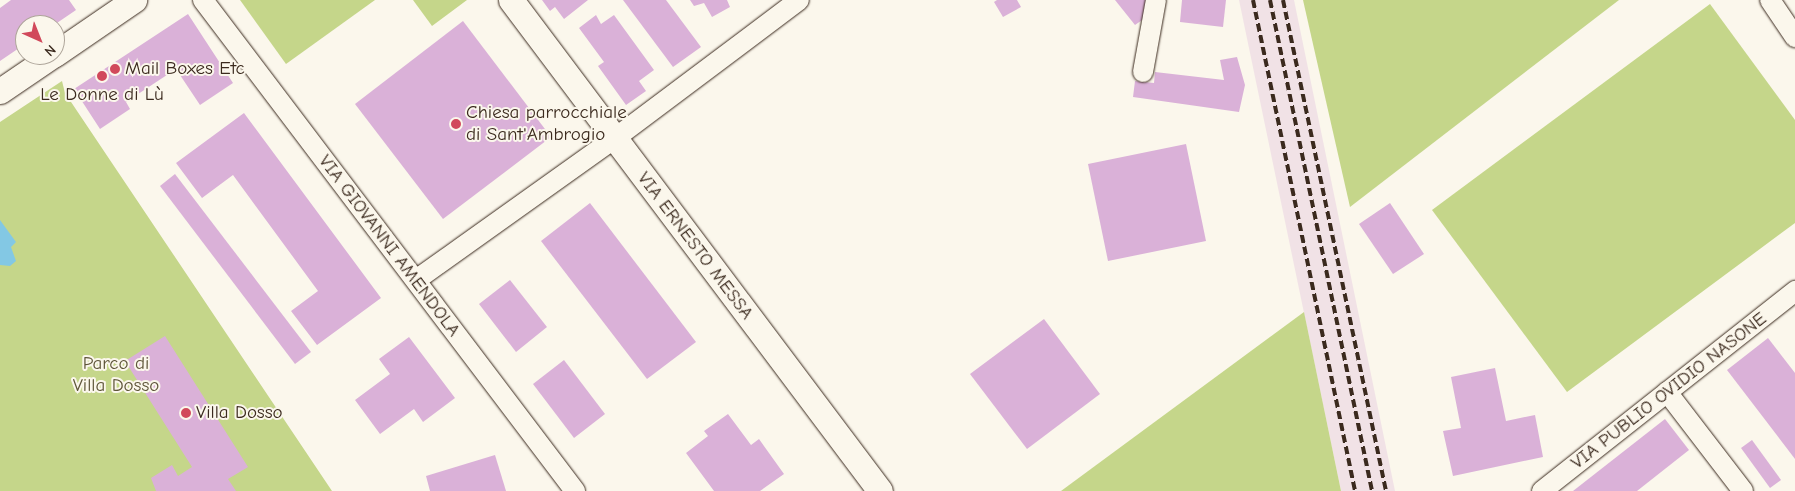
<!DOCTYPE html>
<html>
<head>
<meta charset="utf-8">
<style>
  body { margin:0 }
  #map { position:relative; width:1795px; height:491px; overflow:hidden; background:#fbf7ec; font-family:"Comic Neue",sans-serif }
  div>[style] { position:absolute }
  .built>* { inset:0; background:#f1e2e6 }
  .green>* { inset:0; background:#c5d68a }
  .water>* { inset:0; background:#83c8e4 }
  .building>* { inset:0; background:#dab1d8 }
  .roads { filter:drop-shadow(0 0 1px #3b2a1e) drop-shadow(0 0 1px #3b2a1e) }
  .minor>* { height:20px; margin:-10px; padding:0 10px; transform-origin:10px; border-radius:10px; background:#fbf7ec }
  .tertiary>* { height:25px; margin:-12.5px; padding:0 12.5px; transform-origin:12.5px; border-radius:12.5px; background:#fbf7ec }
  .rail>* { height:4px; margin-top:-2px; transform-origin:0; background:repeating-linear-gradient(90deg,#3b2a1e 0 8px,transparent 0 12px) }
  .dots>* { width:14px; height:14px; translate:-50% -50%; box-sizing:border-box; border:2px solid #fbf7ec; border-radius:50% }
  span { translate:-50% -50%; white-space:nowrap; text-align:center; line-height:1.15; -webkit-text-stroke:4px #fbf7ec; paint-order:stroke }
  .poi-label { font-size:19px; color:#3b2a1e }
  .left { translate:0 -50%; text-align:left }
  .street-label { font-size:19px; color:#3b2a1e }
  .park-label { font-size:19px; color:#5e5539 }
  .north { position:absolute; left:15px; top:15px; width:50px; height:50px; box-sizing:border-box; background:#fbf7ec; border:1px solid #aea59a; border-radius:50%; rotate:136deg; font-size:14px; font-weight:700; line-height:20px; text-align:center; color:#3b2a1e }
  .north::after { content:''; display:block; margin:auto; width:18px; height:22px; background:#d1495b; clip-path:polygon(50% 0,100% 100%,50% 72%,0 100%) }
</style>
</head>
<body>
<div id="map">
  <div class="built">
    <i style="clip-path:polygon(1239px 0,1294px 0,1395px 491px,1341px 491px)"></i>
  </div>
  <div class="green">
    <i style="clip-path:polygon(240px 0,375px 0,286px 64px)"></i>
    <i style="clip-path:polygon(413px 0,467px 0,432px 26px)"></i>
    <i style="clip-path:polygon(1303px 0,1619px 0,1350px 207px)"></i>
    <i style="clip-path:polygon(1710px 4px,1795px 120px,1795px 223px,1567px 392px,1432px 210px)"></i>
    <i style="clip-path:polygon(62px 81px,65px 93px,332px 491px,0 491px,0 122px)"></i>
    <i style="clip-path:polygon(1304px 312px,1341px 491px,1061px 491px)"></i>
  </div>
  <div class="water">
    <i style="clip-path:polygon(0 220px,16px 242px,11px 247px,16px 261px,10px 266px,0 265px)"></i>
  </div>
  <div class="building">
    <i style="clip-path:polygon(11px 0,69px 0,76px 10px,54px 25px,25px 25px,25px 44px,0 61px,0 8px)"></i>
    <i style="clip-path:polygon(542px 0,588px 0,564px 19px,555px 7px,550px 11px)"></i>
    <i style="clip-path:polygon(623px 0,666px 0,701px 47px,673px 67px)"></i>
    <i style="clip-path:polygon(690px 0,727px 0,730px 7px,712px 17px,704px 3px,694px 6px)"></i>
    <i style="clip-path:polygon(997px 0,1017px 0,1021px 7px,1003px 17px,994px 2px)"></i>
    <i style="clip-path:polygon(1115px 0,1148px 0,1145px 18px,1135px 25px)"></i>
    <i style="clip-path:polygon(1182px 0,1226px 0,1223px 27px,1180px 22px)"></i>
    <i style="clip-path:polygon(188px 14px,233px 83px,200px 105px,176px 69px,126px 102px,130px 109px,100px 129px,74px 89px)"></i>
    <i style="clip-path:polygon(596px 15px,601px 24px,614px 15px,654px 70px,639px 81px,646px 91px,626px 105px,598px 66px,604px 62px,579px 28px)"></i>
    <i style="clip-path:polygon(463px 21px,551px 137px,443px 219px,355px 104px)"></i>
    <i style="clip-path:polygon(1237px 57px,1245px 85px,1239px 112px,1133px 97px,1135px 81px,1154px 83px,1155px 72px,1224px 80px,1220px 60px)"></i>
    <i style="clip-path:polygon(244px 113px,381px 298px,317px 345px,291px 311px,318px 291px,233px 175px,202px 198px,176px 163px)"></i>
    <i style="clip-path:polygon(1186px 144px,1206px 241px,1108px 261px,1088px 164px)"></i>
    <i style="clip-path:polygon(175px 174px,311px 352px,295px 364px,160px 186px)"></i>
    <i style="clip-path:polygon(590px 203px,696px 342px,647px 379px,541px 241px)"></i>
    <i style="clip-path:polygon(1390px 203px,1424px 254px,1393px 274px,1359px 224px)"></i>
    <i style="clip-path:polygon(510px 280px,547px 327px,516px 352px,479px 304px)"></i>
    <i style="clip-path:polygon(1044px 319px,1100px 394px,1027px 449px,970px 374px)"></i>
    <i style="clip-path:polygon(165px 336px,248px 467px,228px 479px,236px 491px,156px 491px,151px 478px,172px 465px,178px 476px,192px 467px,125px 361px)"></i>
    <i style="clip-path:polygon(409px 337px,455px 398px,423px 422px,414px 409px,380px 434px,355px 400px,390px 374px,379px 359px)"></i>
    <i style="clip-path:polygon(1768px 338px,1795px 373px,1795px 459px,1727px 370px)"></i>
    <i style="clip-path:polygon(564px 360px,605px 414px,574px 438px,533px 384px)"></i>
    <i style="clip-path:polygon(1495px 368px,1506px 421px,1535px 415px,1543px 457px,1453px 476px,1443px 431px,1461px 428px,1451px 377px)"></i>
    <i style="clip-path:polygon(728px 414px,751px 445px,759px 439px,784px 474px,760px 491px,714px 491px,686px 453px,708px 436px,704px 431px)"></i>
    <i style="clip-path:polygon(1665px 419px,1689px 450px,1637px 491px,1573px 491px)"></i>
    <i style="clip-path:polygon(1752px 440px,1781px 480px,1770px 488px,1741px 448px)"></i>
    <i style="clip-path:polygon(495px 455px,506px 491px,430px 491px,426px 476px)"></i>
  </div>
  <div class="roads">
    <div class="minor">
      <i style="left:203px;top:0;width:616px;rotate:52.85deg"></i>
      <i style="left:1770px;top:0;width:45px;rotate:56deg"></i>
      <i style="left:1143px;top:72px;width:73px;rotate:-79.8deg"></i>
      <i style="left:416px;top:280px;width:243px;rotate:-35.5deg"></i>
      <i style="left:614px;top:139px;width:231px;rotate:-36.9deg"></i>
      <i style="left:1667px;top:392px;width:125px;rotate:52.5deg"></i>
      <i style="left:1542px;top:491px;width:323px;rotate:-38.3deg"></i>
    </div>
    <div class="tertiary">
      <i style="left:511px;top:0;width:614px;rotate:53.07deg"></i>
      <i style="left:55px;top:54px;width:96px;rotate:-34.4deg"></i>
      <i style="left:0;top:91px;width:64px;rotate:-34.2deg"></i>
    </div>
  </div>
  <div class="rail">
    <i style="left:1253px;top:0;width:501px;rotate:78.26deg"></i>
    <i style="left:1270px;top:0;width:501px;rotate:78.26deg"></i>
    <i style="left:1283px;top:0;width:502px;rotate:78.15deg"></i>
  </div>
  <div class="dots">
    <i style="left:115px;top:69px;background:#d1495b"></i>
    <i style="left:102px;top:76px;background:#d1495b"></i>
    <i style="left:456px;top:124px;background:#d1495b"></i>
    <i style="left:186px;top:413px;background:#d1495b"></i>
  </div>
  <div class="poi-label">
    <span class="left" style="left:125px;top:69px">Mail Boxes Etc</span>
    <span style="left:102px;top:95px">Le Donne di Lù</span>
    <span class="left" style="left:466px;top:124px">Chiesa parrocchiale<br>di Sant'Ambrogio</span>
    <span class="left" style="left:196px;top:413px">Villa Dosso</span>
  </div>
  <div class="street-label">
    <span style="left:389px;top:246px;rotate:53deg">VIA GIOVANNI AMENDOLA</span>
    <span style="left:695px;top:246px;rotate:53deg">VIA ERNESTO MESSA</span>
    <span style="left:1669px;top:391px;rotate:-38deg">VIA PUBLIO OVIDIO NASONE</span>
  </div>
  <div class="park-label">
    <span style="left:116px;top:375px">Parco di<br>Villa Dosso</span>
  </div>
  <div class="north">N</div>
</div>
</body>
</html>
